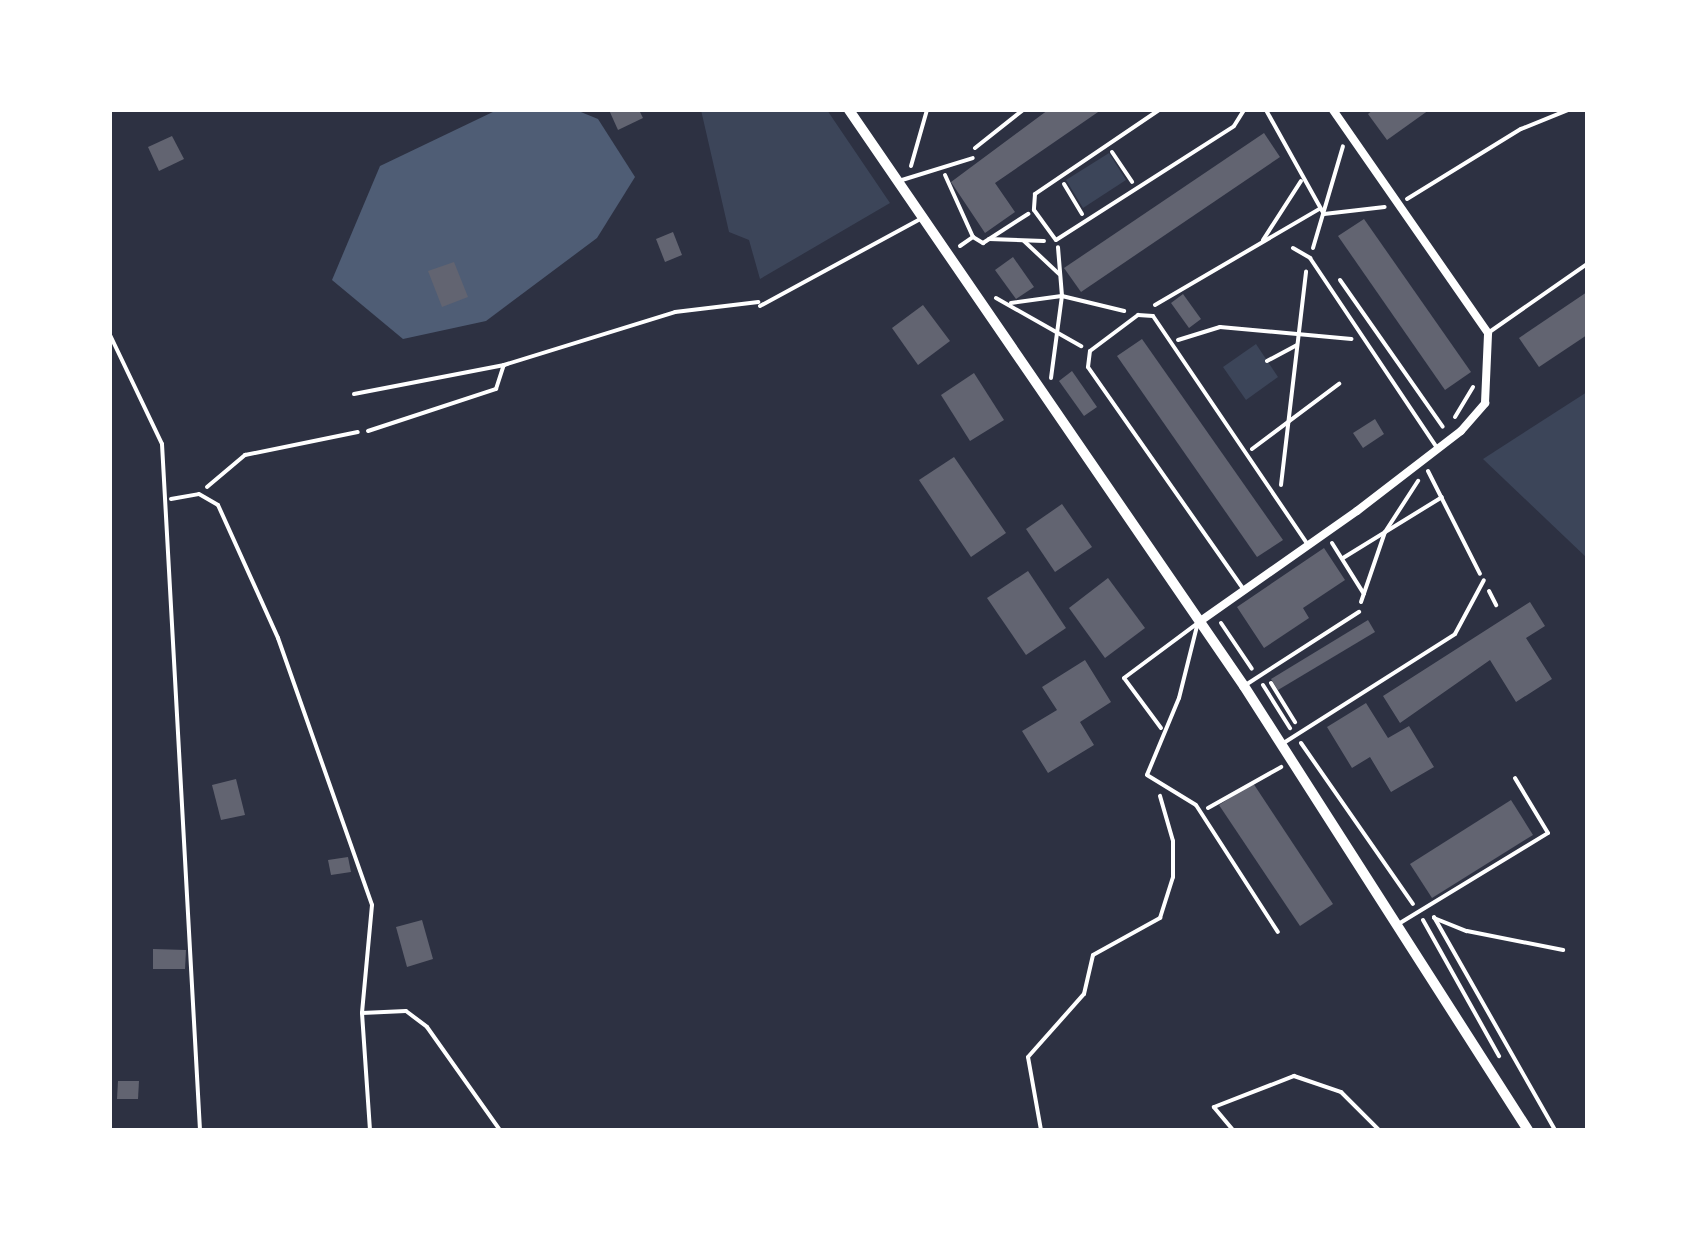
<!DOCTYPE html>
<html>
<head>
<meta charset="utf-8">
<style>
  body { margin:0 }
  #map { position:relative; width:1697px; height:1240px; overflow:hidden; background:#2d3142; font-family:"Exo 2",sans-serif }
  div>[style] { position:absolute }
  .green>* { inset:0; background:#3c4559 }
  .water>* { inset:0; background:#4f5d75 }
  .building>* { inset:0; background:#626471 }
  .path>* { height:4px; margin:-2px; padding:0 2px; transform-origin:2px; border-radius:2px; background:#fff }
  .service>* { height:4px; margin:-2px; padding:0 2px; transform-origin:2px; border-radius:2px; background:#fff }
  .minor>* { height:8px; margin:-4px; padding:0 4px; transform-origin:4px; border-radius:4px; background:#fff }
  .tertiary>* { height:10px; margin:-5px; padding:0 5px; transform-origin:5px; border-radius:5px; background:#fff }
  span { translate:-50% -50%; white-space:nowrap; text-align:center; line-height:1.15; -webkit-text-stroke:8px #fff; paint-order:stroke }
  .frame { position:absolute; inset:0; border:112px solid #fff; pointer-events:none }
</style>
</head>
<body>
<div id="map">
  <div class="green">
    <i style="clip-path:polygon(701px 110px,827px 110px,890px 203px,760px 279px,749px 240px,729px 232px)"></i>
    <i style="clip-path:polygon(1109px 153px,1126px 180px,1083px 208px,1066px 180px)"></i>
    <i style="clip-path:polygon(1256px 344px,1278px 377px,1246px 400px,1223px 367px)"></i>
    <i style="clip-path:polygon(1587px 392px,1587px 558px,1483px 459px)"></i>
  </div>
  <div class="water">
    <i style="clip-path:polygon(497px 110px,576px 110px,598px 119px,635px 177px,597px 238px,486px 321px,403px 339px,332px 280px,380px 166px)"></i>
  </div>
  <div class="building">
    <i style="clip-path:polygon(609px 110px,639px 110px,643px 118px,618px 130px)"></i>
    <i style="clip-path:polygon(1048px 110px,1101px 110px,995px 183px,1015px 212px,985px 233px,951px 182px)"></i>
    <i style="clip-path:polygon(1373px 110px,1429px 110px,1387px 140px,1368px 114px)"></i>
    <i style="clip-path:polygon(1264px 133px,1280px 157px,1081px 292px,1064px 268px)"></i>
    <i style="clip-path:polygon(172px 136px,184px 159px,159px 171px,148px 147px)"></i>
    <i style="clip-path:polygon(1364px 219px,1471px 372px,1445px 390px,1338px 236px)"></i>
    <i style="clip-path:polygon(673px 232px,682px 255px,665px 262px,656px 239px)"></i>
    <i style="clip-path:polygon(1013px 257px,1034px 287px,1016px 299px,995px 270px)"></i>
    <i style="clip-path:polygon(454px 262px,468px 297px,442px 307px,428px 271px)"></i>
    <i style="clip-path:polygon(1587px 292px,1587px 335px,1539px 367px,1519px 338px)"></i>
    <i style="clip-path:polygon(1183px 294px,1201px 319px,1189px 328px,1171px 303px)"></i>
    <i style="clip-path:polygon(923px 305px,950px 341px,918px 365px,892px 328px)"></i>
    <i style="clip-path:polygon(1142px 339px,1283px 540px,1257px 557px,1117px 356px)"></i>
    <i style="clip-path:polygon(1072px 371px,1097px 407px,1084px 416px,1059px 381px)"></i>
    <i style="clip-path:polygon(974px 373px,1004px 420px,970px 441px,941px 395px)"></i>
    <i style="clip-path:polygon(1375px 419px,1384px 434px,1363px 448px,1353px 433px)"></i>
    <i style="clip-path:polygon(954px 457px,1006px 533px,971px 557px,919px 480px)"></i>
    <i style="clip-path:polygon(1062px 504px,1092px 547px,1055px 572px,1026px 529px)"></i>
    <i style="clip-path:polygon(1324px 548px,1345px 580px,1303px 608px,1309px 618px,1264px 648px,1237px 607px)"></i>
    <i style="clip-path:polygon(1028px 571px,1066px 628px,1026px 655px,987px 598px)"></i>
    <i style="clip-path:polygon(1108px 578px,1145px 628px,1105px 658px,1069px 608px)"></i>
    <i style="clip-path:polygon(1530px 602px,1545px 626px,1526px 638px,1552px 679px,1516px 702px,1490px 660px,1400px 723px,1383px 696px)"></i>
    <i style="clip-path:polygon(1368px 620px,1375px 632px,1278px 690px,1271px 679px)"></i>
    <i style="clip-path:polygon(1085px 660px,1111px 702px,1080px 722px,1094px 745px,1048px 773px,1022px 731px,1057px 710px,1042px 687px)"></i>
    <i style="clip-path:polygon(1366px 703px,1388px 738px,1409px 726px,1434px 767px,1391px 792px,1370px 757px,1352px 768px,1327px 727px)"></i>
    <i style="clip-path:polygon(236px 779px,245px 815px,221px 820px,212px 785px)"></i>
    <i style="clip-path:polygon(1253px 783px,1333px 904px,1300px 926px,1219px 805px)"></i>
    <i style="clip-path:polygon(1511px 800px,1533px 835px,1432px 898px,1410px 864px)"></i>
    <i style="clip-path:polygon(348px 857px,351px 872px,331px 875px,328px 860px)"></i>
    <i style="clip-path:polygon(422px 920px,433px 959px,407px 967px,396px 927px)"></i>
    <i style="clip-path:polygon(153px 949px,186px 950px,185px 969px,153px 969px)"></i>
    <i style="clip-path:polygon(118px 1081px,139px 1081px,138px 1099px,117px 1099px)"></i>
  </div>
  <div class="path">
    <i style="left:1266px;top:110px;width:119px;rotate:60.9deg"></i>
    <i style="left:1324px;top:214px;width:61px;rotate:-6.5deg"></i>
    <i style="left:975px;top:148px;width:61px;rotate:-38.4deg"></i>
    <i style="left:1112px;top:152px;width:36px;rotate:56deg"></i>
    <i style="left:911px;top:166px;width:58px;rotate:-74.1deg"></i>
    <i style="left:945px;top:175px;width:68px;rotate:65.7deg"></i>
    <i style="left:1064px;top:184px;width:35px;rotate:59deg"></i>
    <i style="left:1407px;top:199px;width:134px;rotate:-31.6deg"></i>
    <i style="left:1521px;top:129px;width:51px;rotate:-22deg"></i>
    <i style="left:989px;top:239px;width:55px;rotate:2.1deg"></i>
    <i style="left:1263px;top:240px;width:70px;rotate:-57.2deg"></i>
    <i style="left:1024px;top:241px;width:48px;rotate:43.3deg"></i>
    <i style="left:960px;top:246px;width:16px;rotate:-35deg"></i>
    <i style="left:973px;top:237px;width:12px;rotate:31deg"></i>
    <i style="left:983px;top:243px;width:54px;rotate:-32.8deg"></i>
    <i style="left:1313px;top:248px;width:106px;rotate:-73.6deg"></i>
    <i style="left:1340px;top:280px;width:179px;rotate:55deg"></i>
    <i style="left:996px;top:298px;width:98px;rotate:29.5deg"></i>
    <i style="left:1011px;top:303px;width:51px;rotate:-7.8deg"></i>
    <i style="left:1062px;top:296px;width:64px;rotate:13.6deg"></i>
    <i style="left:1155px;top:305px;width:190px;rotate:-30.3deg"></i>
    <i style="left:1178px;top:340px;width:44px;rotate:-17.2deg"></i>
    <i style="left:1220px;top:327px;width:132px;rotate:5.2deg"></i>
    <i style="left:1267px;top:361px;width:34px;rotate:-28deg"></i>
    <i style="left:1051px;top:378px;width:83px;rotate:-82.4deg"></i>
    <i style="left:1062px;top:296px;width:49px;rotate:-94.7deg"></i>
    <i style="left:1455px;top:417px;width:35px;rotate:-59deg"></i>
    <i style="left:1252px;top:449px;width:109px;rotate:-36.8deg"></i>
    <i style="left:1428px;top:471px;width:115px;rotate:63.2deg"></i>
    <i style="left:1281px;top:485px;width:215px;rotate:-83.3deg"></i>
    <i style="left:207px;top:487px;width:50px;rotate:-40.1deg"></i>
    <i style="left:245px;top:455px;width:115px;rotate:-11.5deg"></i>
    <i style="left:1332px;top:543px;width:60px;rotate:57.9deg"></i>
    <i style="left:1343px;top:558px;width:116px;rotate:-31.6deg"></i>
    <i style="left:1489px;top:591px;width:16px;rotate:63deg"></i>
    <i style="left:1361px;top:602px;width:74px;rotate:-71.1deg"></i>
    <i style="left:1385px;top:532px;width:61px;rotate:-57.1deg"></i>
    <i style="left:1221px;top:623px;width:55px;rotate:56deg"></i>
    <i style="left:1271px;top:683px;width:46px;rotate:58.4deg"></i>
    <i style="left:1263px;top:685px;width:51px;rotate:57.9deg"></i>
    <i style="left:1301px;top:743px;width:196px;rotate:55.2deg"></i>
    <i style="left:1208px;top:808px;width:84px;rotate:-29.3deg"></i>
    <i style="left:1434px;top:917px;width:245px;rotate:60.4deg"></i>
    <i style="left:1434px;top:918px;width:35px;rotate:22deg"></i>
    <i style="left:1467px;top:931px;width:98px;rotate:11.2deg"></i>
    <i style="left:1423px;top:920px;width:156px;rotate:60.8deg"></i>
    <i style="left:1041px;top:1130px;width:74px;rotate:-100.1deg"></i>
    <i style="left:1028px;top:1057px;width:84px;rotate:-48.4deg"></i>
    <i style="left:1084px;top:994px;width:40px;rotate:-77deg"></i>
    <i style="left:1093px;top:955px;width:77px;rotate:-28.9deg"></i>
    <i style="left:1160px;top:918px;width:43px;rotate:-72.4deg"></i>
    <i style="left:1173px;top:877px;width:36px;rotate:-90deg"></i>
    <i style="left:1173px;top:841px;width:47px;rotate:-106.1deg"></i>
  </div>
  <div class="service">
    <i style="left:1159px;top:110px;width:150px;rotate:145.9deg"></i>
    <i style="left:1035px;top:194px;width:16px;rotate:94deg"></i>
    <i style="left:1034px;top:210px;width:37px;rotate:54deg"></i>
    <i style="left:1056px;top:240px;width:211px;rotate:-32.6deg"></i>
    <i style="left:1234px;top:126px;width:19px;rotate:-58deg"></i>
    <i style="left:902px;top:180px;width:74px;rotate:-17.2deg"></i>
    <i style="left:1293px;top:248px;width:20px;rotate:30deg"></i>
    <i style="left:1310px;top:258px;width:226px;rotate:56.2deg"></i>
    <i style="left:760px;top:306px;width:184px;rotate:-28.5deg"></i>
    <i style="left:1488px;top:333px;width:121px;rotate:-34.9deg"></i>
    <i style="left:110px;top:335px;width:121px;rotate:64.5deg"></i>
    <i style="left:162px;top:444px;width:687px;rotate:86.83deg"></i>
    <i style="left:354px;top:394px;width:153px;rotate:-10.9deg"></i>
    <i style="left:504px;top:365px;width:179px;rotate:-17.2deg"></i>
    <i style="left:675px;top:312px;width:84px;rotate:-6.9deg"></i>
    <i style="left:368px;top:431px;width:135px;rotate:-18.2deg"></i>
    <i style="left:496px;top:389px;width:25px;rotate:-72deg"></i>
    <i style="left:171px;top:499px;width:28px;rotate:-10deg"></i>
    <i style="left:199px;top:494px;width:22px;rotate:30deg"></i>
    <i style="left:218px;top:505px;width:146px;rotate:65.7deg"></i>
    <i style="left:278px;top:638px;width:283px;rotate:70.6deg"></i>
    <i style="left:372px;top:905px;width:108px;rotate:95.3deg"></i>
    <i style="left:362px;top:1013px;width:117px;rotate:86.1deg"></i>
    <i style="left:1244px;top:590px;width:272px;rotate:-125deg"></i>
    <i style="left:1088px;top:367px;width:16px;rotate:-83deg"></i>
    <i style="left:1090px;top:351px;width:60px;rotate:-36.9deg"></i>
    <i style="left:1138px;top:315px;width:15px;rotate:4deg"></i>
    <i style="left:1153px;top:316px;width:277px;rotate:55.9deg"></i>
    <i style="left:1197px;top:626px;width:74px;rotate:104deg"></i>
    <i style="left:1179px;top:698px;width:83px;rotate:112.6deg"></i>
    <i style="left:1147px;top:775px;width:57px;rotate:31.5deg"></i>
    <i style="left:1196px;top:805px;width:151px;rotate:57.2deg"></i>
    <i style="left:1244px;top:686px;width:137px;rotate:-32.8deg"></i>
    <i style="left:1161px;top:728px;width:62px;rotate:-126.5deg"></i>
    <i style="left:1124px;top:678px;width:94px;rotate:-36.7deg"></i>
    <i style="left:1282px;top:744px;width:205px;rotate:-32.4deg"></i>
    <i style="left:1455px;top:634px;width:61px;rotate:-61.8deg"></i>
    <i style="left:1400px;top:923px;width:173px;rotate:-31.3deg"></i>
    <i style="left:1548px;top:833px;width:64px;rotate:-121deg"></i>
    <i style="left:362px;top:1013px;width:44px;rotate:-2.6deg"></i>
    <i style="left:406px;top:1011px;width:26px;rotate:37deg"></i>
    <i style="left:427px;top:1027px;width:126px;rotate:54.7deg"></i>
    <i style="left:1233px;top:1130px;width:30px;rotate:-130deg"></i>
    <i style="left:1214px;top:1107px;width:86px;rotate:-21.2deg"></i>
    <i style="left:1294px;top:1076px;width:50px;rotate:18.8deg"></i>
    <i style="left:1341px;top:1092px;width:54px;rotate:45deg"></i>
  </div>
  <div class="minor">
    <i style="left:1199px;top:622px;width:193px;rotate:-35.1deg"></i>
    <i style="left:1357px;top:511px;width:131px;rotate:-37.6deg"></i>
    <i style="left:1461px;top:431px;width:37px;rotate:-49deg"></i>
    <i style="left:1485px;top:403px;width:70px;rotate:-87.5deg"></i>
    <i style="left:1488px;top:333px;width:272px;rotate:-124.8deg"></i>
  </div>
  <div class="tertiary">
    <i style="left:849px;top:110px;width:698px;rotate:55.56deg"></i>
    <i style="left:1244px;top:686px;width:527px;rotate:57.4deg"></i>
  </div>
  <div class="frame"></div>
</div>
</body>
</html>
